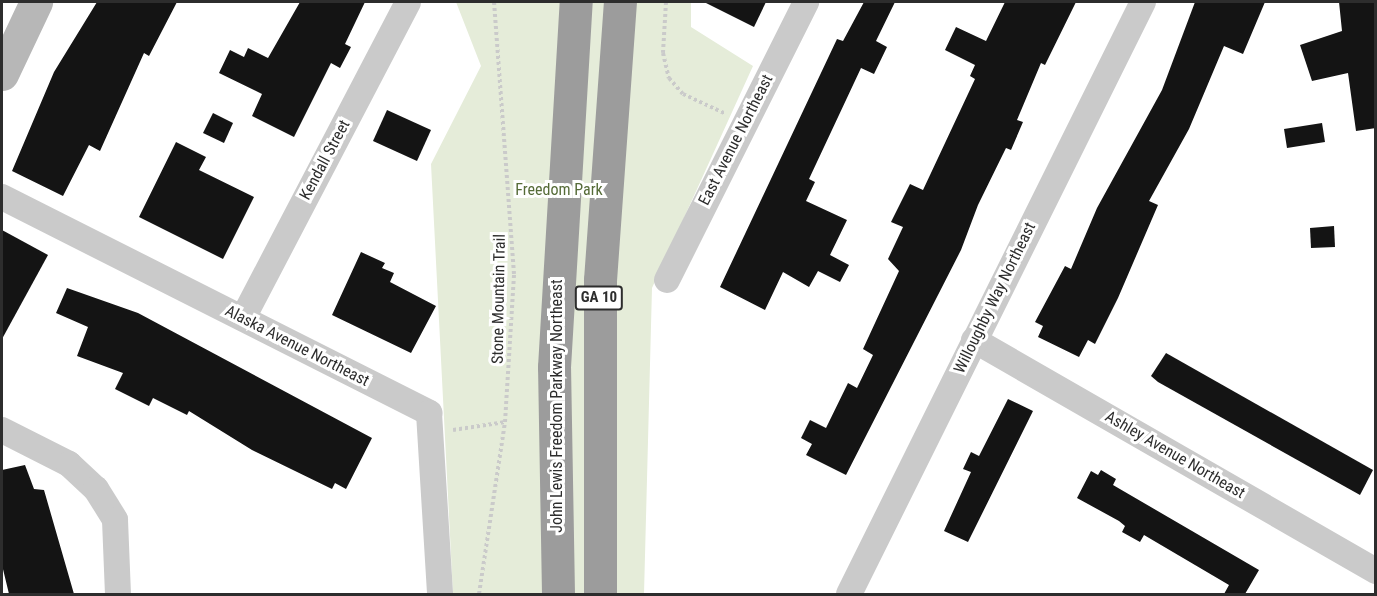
<!DOCTYPE html>
<html>
<head>
<meta charset="utf-8">
<style>
  body { margin:0 }
  #map { position:relative; width:1377px; height:596px; overflow:hidden; background:#fff; font-family:"Roboto Condensed",sans-serif }
  div>[style] { position:absolute }
  .green>* { inset:0; background:#e5ecd9 }
  .building>* { inset:0; background:#141414 }
  .path>* { height:4px; margin-top:-2px; transform-origin:0; background:repeating-linear-gradient(90deg,#cacaca 0 3px,transparent 0 6px) }
  .minor>* { height:26px; margin:-13px; padding:0 13px; transform-origin:13px; border-radius:13px; background:#cacaca }
  .secondary>* { height:33px; margin:-16.5px; padding:0 16.5px; transform-origin:16.5px; border-radius:16.5px; background:#b7b7b7 }
  .trunk>* { height:33px; margin:-16.5px; padding:0 16.5px; transform-origin:16.5px; border-radius:16.5px; background:#9c9c9c }
  span { translate:-50% -50%; white-space:nowrap; text-align:center; line-height:1.15; -webkit-text-stroke:6px #fff; paint-order:stroke }
  .shield-label span { padding:2px 4px; background:#fff; border:2px solid; border-radius:4px; -webkit-text-stroke-width:0 }
  .shield-label { font-size:15px; color:#2d2d2d; font-weight:700 }
  .street-label { font-size:16px; color:#2d2d2d }
  .park-label { font-size:16px; color:#556b37 }
  .frame { position:absolute; inset:0; border:3px solid #2d2d2d; pointer-events:none }
</style>
</head>
<body>
<div id="map">
  <div class="green">
    <i style="clip-path:polygon(456px 2px,691px 2px,691px 27px,753px 66px,652px 288px,644px 594px,453px 594px,431px 164px,481px 66px)"></i>
  </div>
  <div class="building">
    <i style="clip-path:polygon(97px 2px,177px 2px,149px 56px,144px 53px,100px 151px,89px 145px,63px 196px,12px 171px,54px 72px)"></i>
    <i style="clip-path:polygon(300px 2px,365px 2px,345px 44px,351px 47px,340px 68px,331px 63px,294px 137px,252px 116px,262px 94px,219px 73px,230px 50px,244px 57px,248px 48px,268px 58px)"></i>
    <i style="clip-path:polygon(704px 2px,766px 2px,754px 27px)"></i>
    <i style="clip-path:polygon(864px 2px,895px 2px,876px 41px,887px 47px,874px 74px,861px 68px,809px 179px,815px 182px,806px 201px,847px 220px,830px 255px,849px 265px,840px 282px,818px 271px,809px 287px,783px 272px,765px 310px,720px 287px,837px 39px,843px 41px)"></i>
    <i style="clip-path:polygon(1005px 2px,1076px 2px,1045px 65px,1041px 63px,1017px 120px,1023px 122px,1011px 150px,1006px 148px,978px 205px,961px 250px,846px 475px,806px 455px,812px 444px,801px 438px,810px 420px,826px 428px,848px 383px,857px 388px,873px 355px,863px 349px,899px 271px,888px 259px,903px 227px,891px 222px,910px 184px,923px 190px,975px 79px,970px 76px,975px 65px,945px 50px,956px 27px,986px 41px)"></i>
    <i style="clip-path:polygon(1195px 2px,1265px 2px,1243px 54px,1224px 46px,1189px 129px,1149px 201px,1158px 205px,1118px 298px,1095px 344px,1088px 340px,1079px 357px,1038px 337px,1043px 326px,1035px 322px,1065px 266px,1071px 269px,1097px 208px,1162px 90px)"></i>
    <i style="clip-path:polygon(1339px 2px,1376px 2px,1376px 128px,1356px 131px,1348px 73px,1312px 81px,1300px 45px,1342px 31px)"></i>
    <i style="clip-path:polygon(387px 110px,431px 130px,417px 161px,373px 141px)"></i>
    <i style="clip-path:polygon(213px 113px,233px 123px,224px 143px,203px 133px)"></i>
    <i style="clip-path:polygon(1322px 123px,1325px 142px,1287px 148px,1284px 129px)"></i>
    <i style="clip-path:polygon(176px 142px,206px 157px,199px 170px,254px 197px,223px 259px,139px 217px)"></i>
    <i style="clip-path:polygon(1334px 226px,1335px 247px,1311px 248px,1310px 228px)"></i>
    <i style="clip-path:polygon(2px 230px,48px 255px,2px 339px)"></i>
    <i style="clip-path:polygon(361px 252px,385px 263px,382px 268px,394px 273px,390px 282px,436px 306px,411px 353px,332px 315px)"></i>
    <i style="clip-path:polygon(67px 288px,138px 313px,372px 438px,346px 489px,335px 483px,332px 489px,252px 450px,189px 411px,187px 415px,153px 398px,149px 406px,115px 389px,123px 373px,77px 356px,88px 327px,56px 313px)"></i>
    <i style="clip-path:polygon(1166px 353px,1373px 470px,1360px 495px,1158px 382px,1151px 376px)"></i>
    <i style="clip-path:polygon(1008px 399px,1033px 411px,968px 542px,944px 531px,971px 472px,963px 469px,971px 452px,979px 456px)"></i>
    <i style="clip-path:polygon(25px 465px,34px 489px,44px 490px,74px 594px,9px 594px,2px 565px,2px 470px)"></i>
    <i style="clip-path:polygon(1101px 470px,1116px 479px,1113px 485px,1259px 570px,1245px 594px,1224px 594px,1229px 585px,1144px 535px,1140px 542px,1122px 532px,1125px 526px,1119px 521px,1077px 498px,1091px 471px,1098px 475px)"></i>
  </div>
  <div class="path">
    <i style="left:666px;top:2px;width:51px;rotate:93.4deg"></i>
    <i style="left:663px;top:53px;width:26px;rotate:77deg"></i>
    <i style="left:669px;top:78px;width:21px;rotate:49deg"></i>
    <i style="left:683px;top:94px;width:47px;rotate:24.9deg"></i>
    <i style="left:453px;top:430px;width:53px;rotate:-8.7deg"></i>
    <i style="left:479px;top:594px;width:174px;rotate:-81.4deg"></i>
    <i style="left:505px;top:422px;width:148px;rotate:-86.5deg"></i>
    <i style="left:514px;top:274px;width:273px;rotate:-94.2deg"></i>
  </div>
  <div class="minor">
    <i style="left:2px;top:197px;width:479px;rotate:26.8deg"></i>
    <i style="left:429px;top:413px;width:181px;rotate:86.5deg"></i>
    <i style="left:667px;top:280px;width:311px;rotate:-63.4deg"></i>
    <i style="left:243px;top:318px;width:356px;rotate:-62.4deg"></i>
    <i style="left:974px;top:340px;width:464px;rotate:29.9deg"></i>
    <i style="left:2px;top:430px;width:75px;rotate:26.9deg"></i>
    <i style="left:69px;top:464px;width:37px;rotate:43deg"></i>
    <i style="left:96px;top:489px;width:36px;rotate:58deg"></i>
    <i style="left:115px;top:520px;width:74px;rotate:87.7deg"></i>
    <i style="left:849px;top:594px;width:661px;rotate:-63.59deg"></i>
  </div>
  <div class="secondary">
    <i style="left:2px;top:74px;width:80px;rotate:-64.7deg"></i>
  </div>
  <div class="trunk">
    <i style="left:558px;top:594px;width:227px;rotate:-91deg"></i>
    <i style="left:554px;top:367px;width:366px;rotate:-86.6deg"></i>
    <i style="left:600px;top:594px;width:314px;rotate:-90deg"></i>
    <i style="left:600px;top:280px;width:279px;rotate:-85.9deg"></i>
  </div>
  <div class="shield-label">
    <span style="left:599px;top:298px">GA 10</span>
  </div>
  <div class="street-label">
    <span style="left:736px;top:140px;rotate:-63deg">East Avenue Northeast</span>
    <span style="left:325px;top:160px;rotate:-62deg">Kendall Street</span>
    <span style="left:995px;top:298px;rotate:-64deg">Willoughby Way Northeast</span>
    <span style="left:499px;top:299px;rotate:-89deg">Stone Mountain Trail</span>
    <span style="left:297px;top:346px;rotate:27deg">Alaska Avenue Northeast</span>
    <span style="left:557px;top:406px;rotate:-90deg">John Lewis Freedom Parkway Northeast</span>
    <span style="left:1175px;top:455px;rotate:30deg">Ashley Avenue Northeast</span>
  </div>
  <div class="park-label">
    <span style="left:559px;top:190px">Freedom Park</span>
  </div>
  <div class="frame"></div>
</div>
</body>
</html>
